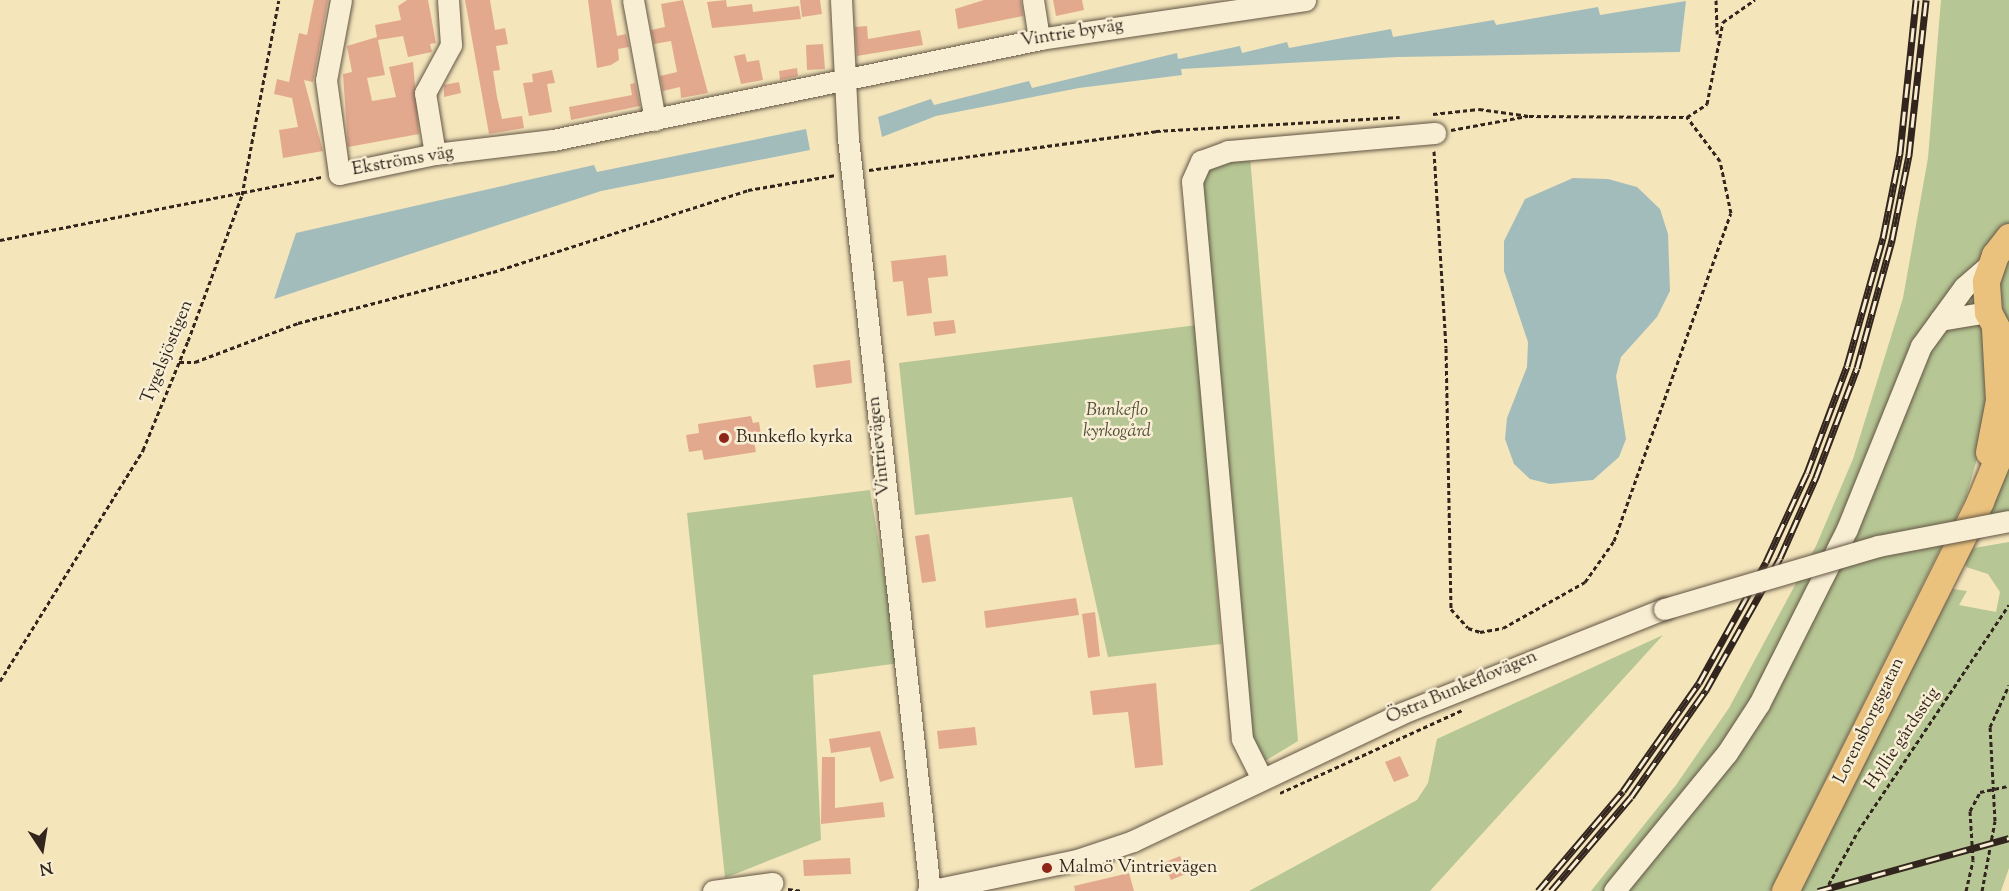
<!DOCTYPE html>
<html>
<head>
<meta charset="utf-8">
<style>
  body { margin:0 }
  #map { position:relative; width:2009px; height:891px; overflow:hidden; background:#f4e5bb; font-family:"Sorts Mill Goudy",serif }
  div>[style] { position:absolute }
  .green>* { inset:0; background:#b6c694 }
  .water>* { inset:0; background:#a2bcbc }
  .building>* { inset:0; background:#e3a98f }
  .path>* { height:3px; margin-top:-1.5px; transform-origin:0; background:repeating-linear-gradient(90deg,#32251d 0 4.5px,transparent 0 7.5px) }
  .roads { filter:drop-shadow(0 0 2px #625544) drop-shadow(0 0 2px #625544) }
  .minor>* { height:21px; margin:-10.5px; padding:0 10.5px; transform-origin:10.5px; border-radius:10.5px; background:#f8eed3 }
  .major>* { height:27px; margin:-13.5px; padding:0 13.5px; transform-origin:13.5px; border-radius:13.5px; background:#eac27e }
  .rail>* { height:7px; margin-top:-3.5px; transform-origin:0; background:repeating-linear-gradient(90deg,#f8eed3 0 14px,#32251d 0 28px); box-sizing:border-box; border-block:2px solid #32251d }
  .bridges { filter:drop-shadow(0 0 2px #625544) drop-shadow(0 0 2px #625544) }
  .minor-bridge>* { height:21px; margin:-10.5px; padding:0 10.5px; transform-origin:10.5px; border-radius:10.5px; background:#f8eed3 }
  .dots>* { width:16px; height:16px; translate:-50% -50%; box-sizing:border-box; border:3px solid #f8eed3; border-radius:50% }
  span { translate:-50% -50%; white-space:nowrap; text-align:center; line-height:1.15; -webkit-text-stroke:5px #f8eed3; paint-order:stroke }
  .street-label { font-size:18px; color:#32251d }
  .park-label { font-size:18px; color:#534d3b; font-style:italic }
  .poi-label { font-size:18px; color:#32251d }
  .left { translate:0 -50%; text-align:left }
  .north { position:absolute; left:12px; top:819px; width:60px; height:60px; -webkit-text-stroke:4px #f8eed3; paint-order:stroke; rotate:168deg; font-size:16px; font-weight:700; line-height:24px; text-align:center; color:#32251d }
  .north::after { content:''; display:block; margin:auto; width:21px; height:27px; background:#32251d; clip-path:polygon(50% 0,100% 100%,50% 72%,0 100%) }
</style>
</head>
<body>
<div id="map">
  <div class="green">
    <i style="clip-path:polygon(1941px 0,2009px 0,2009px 224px,1989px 350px,1988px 421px,1966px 497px,1770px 891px,1591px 891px,1676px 785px,1729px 708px,1816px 546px,1853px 459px,1903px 298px,1928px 158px)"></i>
    <i style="clip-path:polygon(1250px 156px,1298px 741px,1265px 761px,1247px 729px,1202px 187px,1208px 166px)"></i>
    <i style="clip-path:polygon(2009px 254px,2009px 330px,1997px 288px)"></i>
    <i style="clip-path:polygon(1197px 325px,1221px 644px,1108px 657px,1072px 497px,915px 515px,899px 363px)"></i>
    <i style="clip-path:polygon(2009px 460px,2009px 511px,1988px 514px)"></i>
    <i style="clip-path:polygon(870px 490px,899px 663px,813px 675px,821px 840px,725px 878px,687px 513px)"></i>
    <i style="clip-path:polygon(2009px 542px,2009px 868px,2001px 891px,1798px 891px,1953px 589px,1967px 591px,1959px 605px,1996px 612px,2000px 592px,1988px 574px,1966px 567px,1965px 557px,1974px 548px)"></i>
    <i style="clip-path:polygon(1663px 635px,1430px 891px,1249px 891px,1417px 800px,1428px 783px,1437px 739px)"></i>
  </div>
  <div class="water">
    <i style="clip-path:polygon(1686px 1px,1680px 52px,1398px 57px,1181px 69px,1182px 75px,1079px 88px,936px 116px,882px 137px,878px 117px,931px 99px,934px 105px,1029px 81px,1032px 88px,1177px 53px,1178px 59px,1240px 46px,1242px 53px,1287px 42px,1289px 48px,1391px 29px,1393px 37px,1494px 20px,1496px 25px,1598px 7px,1600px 15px)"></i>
    <i style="clip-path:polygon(806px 129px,810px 150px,601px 191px,274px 299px,296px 233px,594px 165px,597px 172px)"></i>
    <i style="clip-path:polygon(1573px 178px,1608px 179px,1637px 187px,1660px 209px,1668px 234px,1670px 291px,1657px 317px,1621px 357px,1616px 376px,1626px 439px,1619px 457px,1593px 480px,1550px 484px,1530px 479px,1514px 464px,1505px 439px,1507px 418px,1527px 367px,1528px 342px,1504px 271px,1504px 241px,1525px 199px)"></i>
  </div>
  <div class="building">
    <i style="clip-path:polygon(314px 0,328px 0,313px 82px,304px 80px,323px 151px,283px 158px,279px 130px,298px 127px,292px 98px,274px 94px,277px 79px,289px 82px,299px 33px,307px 35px)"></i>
    <i style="clip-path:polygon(407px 0,428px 0,436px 43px,430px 44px,432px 52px,408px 57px,403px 36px,378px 40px,385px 75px,367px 78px,372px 101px,396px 97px,389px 67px,413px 62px,419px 134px,348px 147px,343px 74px,352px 72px,347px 46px,377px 37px,375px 25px,401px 20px,398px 6px)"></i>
    <i style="clip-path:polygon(465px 0,490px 0,495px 30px,505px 28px,508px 44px,496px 46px,500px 70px,493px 71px,497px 97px,502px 119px,522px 116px,524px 128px,489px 134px)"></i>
    <i style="clip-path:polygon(588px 0,611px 0,617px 36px,626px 34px,629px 47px,618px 49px,619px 60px,611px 65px,597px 68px)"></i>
    <i style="clip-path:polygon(683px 0,708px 93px,681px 98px,680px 87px,663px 91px,660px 76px,677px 72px,671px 41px,654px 44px,651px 30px,665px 27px,661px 4px)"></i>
    <i style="clip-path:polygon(726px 0,727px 7px,752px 4px,753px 12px,799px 6px,801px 19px,712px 28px,707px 2px)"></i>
    <i style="clip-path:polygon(800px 0,820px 0,822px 14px,802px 17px)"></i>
    <i style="clip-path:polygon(984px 0,1021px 0,1023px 16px,958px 29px,955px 9px)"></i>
    <i style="clip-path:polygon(1053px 0,1082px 0,1084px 10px,1056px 16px)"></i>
    <i style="clip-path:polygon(867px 26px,868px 39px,920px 30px,923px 45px,857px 56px,855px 27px)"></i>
    <i style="clip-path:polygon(823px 44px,825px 69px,807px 70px,806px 45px)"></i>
    <i style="clip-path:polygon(745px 54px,747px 62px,759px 60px,763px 80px,741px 84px,734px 56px)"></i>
    <i style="clip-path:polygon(797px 68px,798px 76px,780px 80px,779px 71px)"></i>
    <i style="clip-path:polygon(552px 70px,555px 83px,547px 84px,552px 112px,529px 116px,523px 83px,533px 82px,532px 74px)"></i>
    <i style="clip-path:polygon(459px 82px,461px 93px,444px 97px,444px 85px)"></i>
    <i style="clip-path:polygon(635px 83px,640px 106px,571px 120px,569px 107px,632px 95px,630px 84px)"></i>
    <i style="clip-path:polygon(946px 255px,948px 276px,928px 278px,932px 313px,907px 316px,903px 281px,893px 282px,891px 261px)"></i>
    <i style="clip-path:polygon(954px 320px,956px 333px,935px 336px,933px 322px)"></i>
    <i style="clip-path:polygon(850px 360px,852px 383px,816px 388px,813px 365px)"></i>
    <i style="clip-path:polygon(751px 416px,753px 423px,759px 422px,762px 441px,754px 442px,756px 452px,704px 460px,702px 450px,689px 452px,686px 435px,699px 433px,698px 424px)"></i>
    <i style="clip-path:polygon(929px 534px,936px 581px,922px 583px,915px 536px)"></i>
    <i style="clip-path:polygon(1076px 598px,1079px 615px,986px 628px,984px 611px)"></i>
    <i style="clip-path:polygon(1095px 612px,1100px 656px,1088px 658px,1082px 614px)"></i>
    <i style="clip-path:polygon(1156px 683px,1163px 765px,1135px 768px,1128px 712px,1093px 715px,1090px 691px)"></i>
    <i style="clip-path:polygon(975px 727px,977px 745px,939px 749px,937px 731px)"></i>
    <i style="clip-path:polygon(880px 731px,894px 778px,880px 782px,870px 747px,831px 753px,829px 739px)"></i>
    <i style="clip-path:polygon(1400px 756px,1409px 776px,1394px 782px,1385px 762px)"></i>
    <i style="clip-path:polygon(822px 757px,835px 757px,835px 808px,883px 802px,885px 817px,821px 824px)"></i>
    <i style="clip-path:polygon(1180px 856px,1188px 873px,1171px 880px,1163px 863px)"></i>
    <i style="clip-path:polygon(850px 858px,851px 874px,804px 876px,803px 860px)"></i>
    <i style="clip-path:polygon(1129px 873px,1134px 891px,1075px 891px,1074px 886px)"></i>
  </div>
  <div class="path">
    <i style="left:1716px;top:0;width:34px;rotate:88deg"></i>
    <i style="left:1433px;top:114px;width:46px;rotate:-6.2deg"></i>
    <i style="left:1479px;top:109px;width:50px;rotate:8deg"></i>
    <i style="left:1529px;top:116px;width:158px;rotate:0.4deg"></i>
    <i style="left:1687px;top:117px;width:24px;rotate:-33deg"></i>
    <i style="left:1707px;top:104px;width:84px;rotate:-79deg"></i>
    <i style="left:1723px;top:22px;width:39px;rotate:-35deg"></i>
    <i style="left:1451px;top:130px;width:77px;rotate:-10.4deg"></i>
    <i style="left:1434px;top:151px;width:197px;rotate:86.5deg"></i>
    <i style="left:1446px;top:348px;width:261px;rotate:88.9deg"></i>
    <i style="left:1451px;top:609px;width:25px;rotate:48deg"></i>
    <i style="left:1468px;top:628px;width:13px;rotate:18deg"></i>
    <i style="left:1480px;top:632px;width:23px;rotate:-10deg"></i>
    <i style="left:1503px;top:628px;width:94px;rotate:-29.3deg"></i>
    <i style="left:1585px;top:582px;width:50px;rotate:-54.7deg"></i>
    <i style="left:1614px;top:541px;width:348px;rotate:-70.4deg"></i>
    <i style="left:1731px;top:213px;width:53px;rotate:-101.9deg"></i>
    <i style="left:1720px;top:161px;width:55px;rotate:-126.9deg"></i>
    <i style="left:869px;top:170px;width:290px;rotate:-7.7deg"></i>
    <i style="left:1156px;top:131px;width:244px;rotate:-3.3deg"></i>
    <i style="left:0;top:240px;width:328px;rotate:-11.1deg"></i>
    <i style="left:179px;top:362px;width:16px"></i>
    <i style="left:195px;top:362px;width:110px;rotate:-20.7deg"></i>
    <i style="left:298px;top:323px;width:202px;rotate:-14.7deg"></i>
    <i style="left:493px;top:272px;width:268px;rotate:-17.8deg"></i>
    <i style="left:748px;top:190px;width:89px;rotate:-9.7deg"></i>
    <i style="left:0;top:681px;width:272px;rotate:-58.2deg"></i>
    <i style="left:143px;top:450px;width:118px;rotate:-67.6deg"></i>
    <i style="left:188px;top:341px;width:156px;rotate:-69.7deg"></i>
    <i style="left:242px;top:195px;width:198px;rotate:-79.3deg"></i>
    <i style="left:1280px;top:793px;width:200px;rotate:-24.5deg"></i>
    <i style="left:788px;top:889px;width:15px;rotate:8deg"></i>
    <i style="left:1825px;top:891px;width:68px;rotate:-61.2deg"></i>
    <i style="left:1858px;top:831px;width:272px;rotate:-56.3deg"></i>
    <i style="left:1966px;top:891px;width:32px;rotate:-77deg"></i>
    <i style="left:1973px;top:860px;width:49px;rotate:-93.5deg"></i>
    <i style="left:1970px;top:811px;width:21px;rotate:-62deg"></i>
    <i style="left:1980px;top:792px;width:30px;rotate:-12deg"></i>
    <i style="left:1982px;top:891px;width:71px;rotate:-79.5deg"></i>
    <i style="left:1995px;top:821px;width:94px;rotate:-93deg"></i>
    <i style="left:1990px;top:727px;width:46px;rotate:-65.7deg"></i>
  </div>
  <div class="roads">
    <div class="minor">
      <i style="left:341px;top:0;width:81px;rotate:100.6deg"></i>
      <i style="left:326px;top:80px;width:95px;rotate:82.1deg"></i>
      <i style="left:339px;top:174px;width:98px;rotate:-11.8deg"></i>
      <i style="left:435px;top:154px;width:119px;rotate:-6.8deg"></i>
      <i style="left:553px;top:140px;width:496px;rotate:-11.7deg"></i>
      <i style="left:1039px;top:39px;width:269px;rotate:-8.3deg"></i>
      <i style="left:633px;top:0;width:122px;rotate:79.6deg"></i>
      <i style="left:841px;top:0;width:138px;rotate:87.1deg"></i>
      <i style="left:848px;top:138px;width:757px;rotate:83.79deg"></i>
      <i style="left:1033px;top:0;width:39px;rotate:81deg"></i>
      <i style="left:435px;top:154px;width:62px;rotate:-99.3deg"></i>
      <i style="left:425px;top:93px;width:55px;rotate:-61.6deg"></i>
      <i style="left:451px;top:45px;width:45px;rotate:-93.8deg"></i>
      <i style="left:1940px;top:320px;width:49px;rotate:-9.5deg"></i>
      <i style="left:1262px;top:779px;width:45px;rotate:-116.6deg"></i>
      <i style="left:1242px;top:739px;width:560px;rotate:-95.12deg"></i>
      <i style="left:1192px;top:181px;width:22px;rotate:-66deg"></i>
      <i style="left:1201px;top:161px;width:29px;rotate:-20deg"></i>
      <i style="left:1228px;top:151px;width:208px;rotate:-5deg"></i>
      <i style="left:713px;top:891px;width:60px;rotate:-7.7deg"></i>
      <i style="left:928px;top:891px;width:152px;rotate:-11.8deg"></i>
      <i style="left:1077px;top:860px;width:59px;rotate:-18.7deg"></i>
      <i style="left:1133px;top:841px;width:298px;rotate:-25.4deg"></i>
      <i style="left:1402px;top:713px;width:282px;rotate:-21.7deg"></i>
      <i style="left:1614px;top:891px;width:178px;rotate:-50.7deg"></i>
      <i style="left:1727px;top:753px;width:59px;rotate:-56.9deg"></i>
      <i style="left:1759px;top:704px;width:196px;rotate:-63.3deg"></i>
      <i style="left:1847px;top:529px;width:197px;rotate:-68deg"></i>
      <i style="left:1921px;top:346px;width:73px;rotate:-53.9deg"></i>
      <i style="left:1964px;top:287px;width:33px;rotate:-41deg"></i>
    </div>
    <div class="major">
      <i style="left:2005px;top:344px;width:36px;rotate:-118deg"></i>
      <i style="left:1988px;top:312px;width:31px;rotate:-94deg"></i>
      <i style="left:1986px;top:281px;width:28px;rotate:-71deg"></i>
      <i style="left:1995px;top:255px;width:23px;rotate:-52deg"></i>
      <i style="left:1989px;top:452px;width:53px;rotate:-79.1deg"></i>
      <i style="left:1999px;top:400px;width:71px;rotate:-93.2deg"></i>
      <i style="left:1785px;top:891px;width:436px;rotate:-63.4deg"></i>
      <i style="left:1980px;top:501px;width:76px;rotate:-67.5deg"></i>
    </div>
  </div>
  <div class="rail">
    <i style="left:1538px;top:891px;width:131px;rotate:-49.6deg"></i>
    <i style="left:1623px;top:791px;width:132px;rotate:-54.9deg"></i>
    <i style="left:1699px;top:683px;width:138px;rotate:-61deg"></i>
    <i style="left:1766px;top:562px;width:98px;rotate:-65.3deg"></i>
    <i style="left:1807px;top:473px;width:114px;rotate:-69.5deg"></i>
    <i style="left:1847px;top:366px;width:133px;rotate:-74.3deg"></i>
    <i style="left:1883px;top:238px;width:87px;rotate:-78.7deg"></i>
    <i style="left:1900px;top:153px;width:154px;rotate:-84deg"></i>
    <i style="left:1551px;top:891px;width:123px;rotate:-49.6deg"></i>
    <i style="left:1631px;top:797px;width:131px;rotate:-55deg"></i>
    <i style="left:1706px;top:690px;width:151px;rotate:-60.7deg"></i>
    <i style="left:1780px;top:558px;width:89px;rotate:-66deg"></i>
    <i style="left:1816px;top:477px;width:116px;rotate:-69.4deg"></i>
    <i style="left:1857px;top:368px;width:133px;rotate:-74.7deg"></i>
    <i style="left:1892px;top:240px;width:87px;rotate:-78.7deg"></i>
    <i style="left:1909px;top:155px;width:156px;rotate:-83.7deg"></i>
    <i style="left:1818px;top:891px;width:198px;rotate:-15.5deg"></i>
  </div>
  <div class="bridges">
    <div class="minor-bridge">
      <i style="left:1664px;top:609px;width:223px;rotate:-16.4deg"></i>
      <i style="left:1878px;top:546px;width:133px;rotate:-10.8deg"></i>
    </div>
  </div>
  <div class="dots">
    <i style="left:724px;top:438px;background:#8f2418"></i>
    <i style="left:1047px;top:868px;background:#8f2418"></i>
  </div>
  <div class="street-label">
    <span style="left:1072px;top:34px;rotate:-9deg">Vintrie byväg</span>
    <span style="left:403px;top:162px;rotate:-10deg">Ekströms väg</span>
    <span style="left:168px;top:352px;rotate:-68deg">Tygelsjöstigen</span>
    <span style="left:880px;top:446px;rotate:-96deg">Vintrievägen</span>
    <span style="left:1462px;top:688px;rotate:-23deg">Östra Bunkeflovägen</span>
    <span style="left:1870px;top:721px;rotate:-64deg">Lorensborgsgatan</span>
    <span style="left:1903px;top:739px;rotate:-56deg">Hyllie gårdsstig</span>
  </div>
  <div class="park-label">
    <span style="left:1117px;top:422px">Bunkeflo<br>kyrkogård</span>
  </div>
  <div class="poi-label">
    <span class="left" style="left:736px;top:438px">Bunkeflo kyrka</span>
    <span class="left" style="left:1059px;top:868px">Malmö Vintrievägen</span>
  </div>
  <div class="north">N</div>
</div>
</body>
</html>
